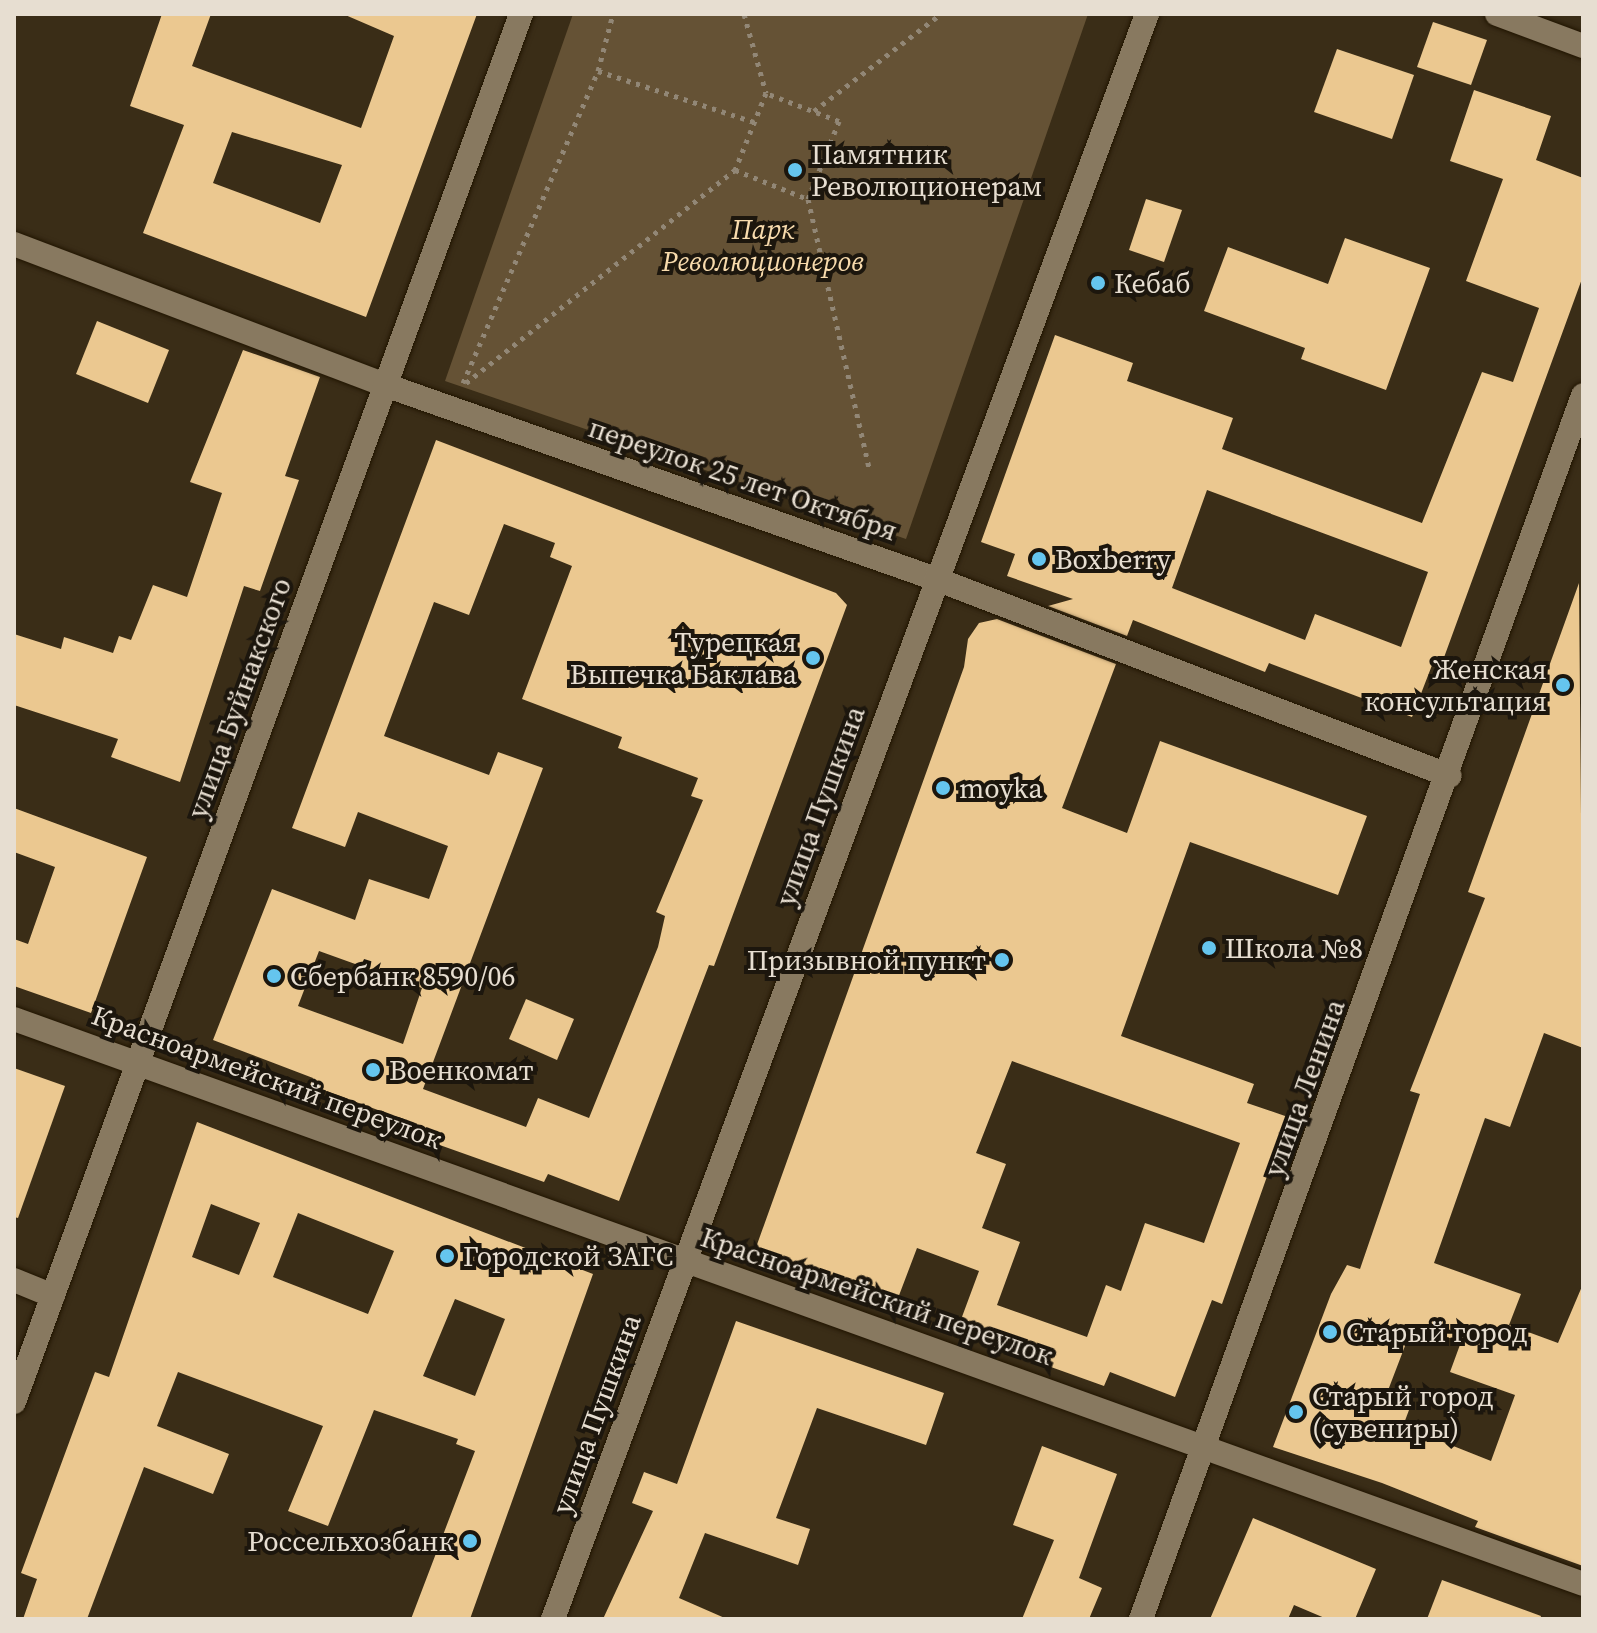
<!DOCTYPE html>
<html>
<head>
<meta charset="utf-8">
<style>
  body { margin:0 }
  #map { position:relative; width:1597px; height:1633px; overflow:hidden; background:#3a2d17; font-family:"Source Serif 4",serif }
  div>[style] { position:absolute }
  .green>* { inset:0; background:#655235 }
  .building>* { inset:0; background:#ebc890 }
  .path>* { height:5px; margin-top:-2.5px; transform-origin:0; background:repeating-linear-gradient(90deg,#928776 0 4px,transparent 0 10px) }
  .roads { filter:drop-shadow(0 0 2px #211501) drop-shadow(0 0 2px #211501) }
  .minor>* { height:24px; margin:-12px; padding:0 12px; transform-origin:12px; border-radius:12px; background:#887960 }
  .dots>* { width:22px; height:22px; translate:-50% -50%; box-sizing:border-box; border:4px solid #1c160d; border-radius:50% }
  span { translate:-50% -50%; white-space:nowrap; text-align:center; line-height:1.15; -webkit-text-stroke:8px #1c160d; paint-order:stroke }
  .poi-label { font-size:28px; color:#e7ded1 }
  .left { translate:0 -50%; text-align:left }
  .right { translate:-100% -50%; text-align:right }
  .park-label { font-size:28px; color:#f8dbad; font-style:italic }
  .street-label { font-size:28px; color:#e7ded1 }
  .frame { position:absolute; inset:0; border:16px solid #e7ded1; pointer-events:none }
</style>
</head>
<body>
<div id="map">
  <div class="green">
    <i style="clip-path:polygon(573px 14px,1088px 14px,906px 539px,445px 381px)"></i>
  </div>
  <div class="building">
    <i style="clip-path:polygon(evenodd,162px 14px,211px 14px,192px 66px,361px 128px,394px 36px,343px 14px,477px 14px,366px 317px,143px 233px,184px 125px,130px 106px,162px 14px,232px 132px,342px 165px,320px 223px,213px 183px,232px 132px)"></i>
    <i style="clip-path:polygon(1433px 22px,1487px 40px,1471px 85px,1417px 67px)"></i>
    <i style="clip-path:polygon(1337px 49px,1414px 75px,1392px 139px,1314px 112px)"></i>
    <i style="clip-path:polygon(evenodd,1474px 90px,1551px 116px,1536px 160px,1583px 178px,1583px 276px,1442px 663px,1434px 660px,1412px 717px,1269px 663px,1265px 672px,1133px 620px,1127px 636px,1048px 606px,1073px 599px,1007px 576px,1015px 554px,981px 542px,1055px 335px,1133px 363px,1127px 381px,1233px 418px,1222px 449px,1422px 523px,1482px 372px,1513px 382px,1539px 308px,1466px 281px,1503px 179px,1450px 161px,1474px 90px,1207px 490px,1428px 572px,1401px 647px,1315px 614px,1305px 640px,1172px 588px,1207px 490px)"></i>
    <i style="clip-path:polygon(1146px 199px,1182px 210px,1164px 262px,1129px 250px)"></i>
    <i style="clip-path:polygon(1345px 238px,1430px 268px,1386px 390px,1301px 359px,1305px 348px,1204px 311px,1228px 247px,1328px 284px)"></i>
    <i style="clip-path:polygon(97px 321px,169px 350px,148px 403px,76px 374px)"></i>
    <i style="clip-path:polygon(243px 350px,320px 377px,285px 476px,299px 480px,260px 591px,244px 586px,180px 782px,111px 757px,118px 739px,14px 705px,14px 634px,61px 649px,64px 637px,113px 653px,119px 636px,131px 640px,153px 585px,187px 597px,222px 493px,190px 482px)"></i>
    <i style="clip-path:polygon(evenodd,436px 440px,836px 593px,847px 605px,714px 966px,709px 965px,619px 1201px,548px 1174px,544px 1182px,420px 1138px,424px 1127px,310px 1085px,313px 1078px,213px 1040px,272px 889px,355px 920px,369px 879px,429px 899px,448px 846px,358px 812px,345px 847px,292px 828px,436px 440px,504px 524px,555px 543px,550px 557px,572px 566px,522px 699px,622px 737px,618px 748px,698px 778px,691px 796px,703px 800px,656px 912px,665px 916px,658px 947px,589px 1118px,538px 1098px,526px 1127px,423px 1089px,543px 768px,498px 752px,489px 775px,384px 736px,434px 602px,469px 615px,504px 524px,436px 440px,319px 951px,422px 988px,403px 1044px,298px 1006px,319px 951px)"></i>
    <i style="clip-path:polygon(evenodd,1579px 583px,1583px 1048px,1544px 1033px,1510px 1127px,1485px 1118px,1434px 1263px,1521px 1294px,1509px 1325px,1558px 1343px,1583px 1284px,1583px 1566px,1475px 1527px,1478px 1521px,1382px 1483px,1273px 1447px,1331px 1294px,1347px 1265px,1360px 1269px,1420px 1094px,1410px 1091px,1485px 898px,1468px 892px,1579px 583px,1413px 1325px,1461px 1342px,1450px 1372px,1515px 1395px,1491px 1461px,1403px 1426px,1412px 1402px,1387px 1393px,1413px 1325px)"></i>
    <i style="clip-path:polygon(evenodd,997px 619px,1116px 664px,1062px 808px,1127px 833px,1160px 741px,1367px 816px,1338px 895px,1190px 842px,1121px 1036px,1254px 1084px,1247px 1103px,1288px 1117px,1222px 1304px,1212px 1300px,1175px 1397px,1110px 1372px,1104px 1386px,956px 1333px,979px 1271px,917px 1248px,895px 1306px,754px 1253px,964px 667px,968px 639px,979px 623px,997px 619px,1012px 1061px,1240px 1143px,1204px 1243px,1145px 1223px,1121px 1291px,1106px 1285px,1087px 1337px,997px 1305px,1020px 1242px,982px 1228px,1006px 1164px,976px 1153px,1012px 1061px)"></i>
    <i style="clip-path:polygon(14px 808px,147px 857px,91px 1013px,14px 986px,14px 939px,28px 944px,55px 867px,14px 852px)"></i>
    <i style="clip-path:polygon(526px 999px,574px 1019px,557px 1060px,509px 1039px)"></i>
    <i style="clip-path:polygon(14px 1068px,65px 1086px,18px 1218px,14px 1217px)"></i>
    <i style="clip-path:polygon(evenodd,197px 1122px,593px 1274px,470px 1619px,411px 1619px,475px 1451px,456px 1444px,458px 1439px,374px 1410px,328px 1526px,288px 1511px,323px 1426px,178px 1372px,157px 1426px,229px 1454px,213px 1494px,144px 1467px,87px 1619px,23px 1619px,37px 1579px,21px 1573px,95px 1372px,109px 1377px,197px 1122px,211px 1204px,260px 1223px,239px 1275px,192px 1257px,211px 1204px,197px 1122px,298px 1213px,394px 1251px,368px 1314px,273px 1277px,298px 1213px,197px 1122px,455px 1299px,505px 1319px,475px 1396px,423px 1376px,455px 1299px)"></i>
    <i style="clip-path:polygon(736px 1321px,944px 1393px,926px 1445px,817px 1408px,776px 1518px,810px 1529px,798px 1565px,705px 1533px,679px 1598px,727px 1619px,603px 1619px,653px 1511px,632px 1503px,644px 1472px,677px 1484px)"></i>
    <i style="clip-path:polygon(1042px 1446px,1117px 1474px,1079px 1578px,1102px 1588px,1089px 1619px,1022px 1619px,1054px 1540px,1013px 1525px)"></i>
    <i style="clip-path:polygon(1253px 1518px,1376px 1569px,1355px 1619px,1327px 1619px,1294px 1605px,1288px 1619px,1210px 1619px)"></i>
    <i style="clip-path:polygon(1442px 1580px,1541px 1616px,1540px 1619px,1427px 1619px)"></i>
  </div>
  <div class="path">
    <i style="left:744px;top:14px;width:82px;rotate:74.4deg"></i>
    <i style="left:766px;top:93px;width:83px;rotate:111.9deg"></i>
    <i style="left:735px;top:170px;width:79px;rotate:21.7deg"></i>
    <i style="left:808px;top:199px;width:84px;rotate:-68.3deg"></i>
    <i style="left:839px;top:121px;width:78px;rotate:-159deg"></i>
    <i style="left:598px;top:71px;width:164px;rotate:18.1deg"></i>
    <i style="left:814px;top:111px;width:160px;rotate:-37.4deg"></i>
    <i style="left:808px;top:199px;width:276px;rotate:77.2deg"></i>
    <i style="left:463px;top:383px;width:340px;rotate:-66.6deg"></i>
    <i style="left:598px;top:71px;width:59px;rotate:-75.3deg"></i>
    <i style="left:466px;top:383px;width:343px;rotate:-38.4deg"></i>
  </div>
  <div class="roads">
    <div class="minor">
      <i style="left:1497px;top:14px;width:92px;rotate:20.4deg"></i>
      <i style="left:14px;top:244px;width:397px;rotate:20.8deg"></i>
      <i style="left:385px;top:385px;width:584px;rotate:19.4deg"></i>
      <i style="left:936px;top:579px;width:550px;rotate:20.97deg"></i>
      <i style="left:14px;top:1019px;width:1668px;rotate:19.8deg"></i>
      <i style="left:14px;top:1280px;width:42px;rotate:22.3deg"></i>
      <i style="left:14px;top:1402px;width:1478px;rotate:-69.93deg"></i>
      <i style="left:553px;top:1619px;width:1711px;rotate:-69.69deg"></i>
      <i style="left:1141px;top:1619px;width:1301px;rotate:-70.14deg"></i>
    </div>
  </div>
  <div class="dots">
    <i style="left:795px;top:170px;background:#65c5ee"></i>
    <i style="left:1098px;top:283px;background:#65c5ee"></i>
    <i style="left:1039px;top:559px;background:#65c5ee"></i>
    <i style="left:813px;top:658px;background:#65c5ee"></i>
    <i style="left:1563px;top:685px;background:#65c5ee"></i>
    <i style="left:943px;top:788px;background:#65c5ee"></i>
    <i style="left:1209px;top:948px;background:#65c5ee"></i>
    <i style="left:1002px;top:960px;background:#65c5ee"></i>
    <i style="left:274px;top:976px;background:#65c5ee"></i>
    <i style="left:373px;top:1070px;background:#65c5ee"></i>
    <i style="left:447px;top:1256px;background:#65c5ee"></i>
    <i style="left:1330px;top:1332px;background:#65c5ee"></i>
    <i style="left:1296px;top:1412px;background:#65c5ee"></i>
    <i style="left:470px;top:1541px;background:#65c5ee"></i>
  </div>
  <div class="poi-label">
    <span class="left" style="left:811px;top:170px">Памятник<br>Революционерам</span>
    <span class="left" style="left:1114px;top:283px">Кебаб</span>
    <span class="left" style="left:1055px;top:559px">Boxberry</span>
    <span class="right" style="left:797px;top:658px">Турецкая<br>Выпечка Баклава</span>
    <span class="right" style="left:1547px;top:685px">Женская<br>консультация</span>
    <span class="left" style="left:959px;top:788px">moyka</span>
    <span class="left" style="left:1225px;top:948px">Школа №8</span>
    <span class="right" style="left:986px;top:960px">Призывной пункт</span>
    <span class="left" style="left:290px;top:976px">Сбербанк 8590/06</span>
    <span class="left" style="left:389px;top:1070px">Военкомат</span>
    <span class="left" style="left:463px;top:1256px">Городской ЗАГС</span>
    <span class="left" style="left:1346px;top:1332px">Старый город</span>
    <span class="left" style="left:1312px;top:1412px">Старый город<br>(сувениры)</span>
    <span class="right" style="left:454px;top:1541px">Россельхозбанк</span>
  </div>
  <div class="park-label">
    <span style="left:763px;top:245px">Парк<br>Революционеров</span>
  </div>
  <div class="street-label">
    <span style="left:743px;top:479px;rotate:19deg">переулок 25 лет Октября</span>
    <span style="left:239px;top:698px;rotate:-70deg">улица Буйнакского</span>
    <span style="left:820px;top:806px;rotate:-70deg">улица Пушкина</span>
    <span style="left:267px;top:1077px;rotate:20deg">Красноармейский переулок</span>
    <span style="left:1304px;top:1088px;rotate:-70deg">улица Ленина</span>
    <span style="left:877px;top:1296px;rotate:19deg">Красноармейский переулок</span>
    <span style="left:596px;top:1414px;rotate:-70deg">улица Пушкина</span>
  </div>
  <div class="frame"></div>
</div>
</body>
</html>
